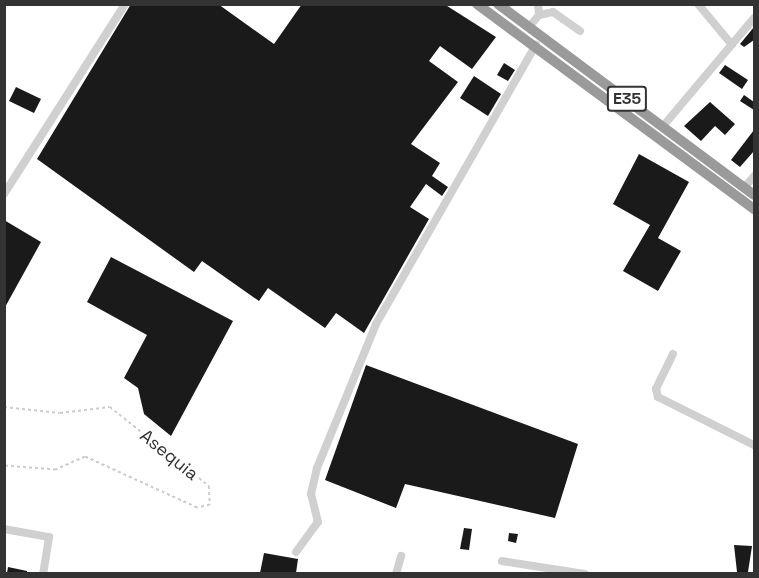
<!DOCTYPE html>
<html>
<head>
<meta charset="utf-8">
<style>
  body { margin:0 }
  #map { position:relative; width:759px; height:578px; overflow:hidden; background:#fff; font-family:"Space Grotesk",sans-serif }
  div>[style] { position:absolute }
  .building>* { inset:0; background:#1a1a1a }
  .path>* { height:1.5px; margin-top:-0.75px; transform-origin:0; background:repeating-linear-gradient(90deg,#cdcdcd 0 3px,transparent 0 6px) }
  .minor>* { height:8px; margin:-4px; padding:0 4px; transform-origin:4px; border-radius:4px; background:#d0d0d0 }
  .highway>* { height:10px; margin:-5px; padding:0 5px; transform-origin:5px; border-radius:5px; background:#9a9a9a }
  span { translate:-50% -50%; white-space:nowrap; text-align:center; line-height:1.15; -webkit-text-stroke:6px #fff; paint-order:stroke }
  .shield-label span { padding:2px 4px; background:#fff; border:2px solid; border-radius:4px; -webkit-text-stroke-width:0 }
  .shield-label { font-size:16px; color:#333; font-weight:700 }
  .street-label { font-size:18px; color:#333 }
  .frame { position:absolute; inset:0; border:6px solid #333; pointer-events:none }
</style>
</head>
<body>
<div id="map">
  <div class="building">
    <i style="clip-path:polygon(131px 4px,218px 4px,274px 44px,302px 4px,444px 4px,496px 37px,472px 69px,440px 46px,429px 61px,458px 82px,411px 144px,440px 163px,432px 176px,448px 187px,442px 196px,426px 184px,410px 207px,429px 219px,364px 333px,336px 313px,325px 328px,268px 288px,259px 301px,202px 261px,194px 272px,37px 159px)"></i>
    <i style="clip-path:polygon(754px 27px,754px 40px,744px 47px,740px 44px)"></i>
    <i style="clip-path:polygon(504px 63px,515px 70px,508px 81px,497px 75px)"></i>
    <i style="clip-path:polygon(725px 65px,748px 80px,742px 89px,719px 73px)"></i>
    <i style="clip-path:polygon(474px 76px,501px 94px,488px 116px,460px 98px)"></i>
    <i style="clip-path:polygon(16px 87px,41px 99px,34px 113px,9px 101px)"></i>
    <i style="clip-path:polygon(744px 95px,754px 102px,754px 110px,740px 101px)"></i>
    <i style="clip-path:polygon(710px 102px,735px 124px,725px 135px,715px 126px,701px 141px,684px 126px)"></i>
    <i style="clip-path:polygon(754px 130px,754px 151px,740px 167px,731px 160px)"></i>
    <i style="clip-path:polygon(639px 154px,689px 182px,658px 238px,681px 251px,658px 291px,623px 271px,650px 225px,613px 204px)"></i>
    <i style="clip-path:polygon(4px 220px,41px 242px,4px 309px)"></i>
    <i style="clip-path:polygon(111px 257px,233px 321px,171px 436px,144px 414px,138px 388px,124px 378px,147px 335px,87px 302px)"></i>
    <i style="clip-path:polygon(366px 365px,578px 444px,555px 518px,405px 484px,396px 508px,325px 480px)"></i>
    <i style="clip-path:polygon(464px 528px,472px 529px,469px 550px,460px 549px)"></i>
    <i style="clip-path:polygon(509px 533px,518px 534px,516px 543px,508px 541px)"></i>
    <i style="clip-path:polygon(734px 545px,752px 546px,748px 572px,737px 572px)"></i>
    <i style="clip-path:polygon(264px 553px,298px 559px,296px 573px,260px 573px)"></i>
    <i style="clip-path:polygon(8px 567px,27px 571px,27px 573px,7px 573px)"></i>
  </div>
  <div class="path">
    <i style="left:4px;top:407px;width:56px;rotate:6.1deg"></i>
    <i style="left:60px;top:413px;width:50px;rotate:-6.8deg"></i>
    <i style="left:110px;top:407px;width:127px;rotate:38.6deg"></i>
    <i style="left:209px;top:486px;width:19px;rotate:87deg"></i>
    <i style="left:210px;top:505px;width:13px;rotate:167deg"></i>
    <i style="left:197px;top:508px;width:123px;rotate:-155.5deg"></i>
    <i style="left:85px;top:457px;width:32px;rotate:156deg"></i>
    <i style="left:56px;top:470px;width:52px;rotate:-175.6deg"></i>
  </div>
  <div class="minor">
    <i style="left:698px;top:4px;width:53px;rotate:50.3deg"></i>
    <i style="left:539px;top:15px;width:14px;rotate:-12deg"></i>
    <i style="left:553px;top:12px;width:33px;rotate:35deg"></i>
    <i style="left:529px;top:27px;width:16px;rotate:-50deg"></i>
    <i style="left:539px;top:15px;width:11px;rotate:-95deg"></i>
    <i style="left:664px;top:125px;width:140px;rotate:-49.9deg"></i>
    <i style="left:744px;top:188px;width:16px;rotate:-50deg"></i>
    <i style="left:4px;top:194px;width:225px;rotate:-57.5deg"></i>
    <i style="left:673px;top:354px;width:39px;rotate:116deg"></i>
    <i style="left:656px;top:389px;width:8px;rotate:76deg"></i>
    <i style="left:658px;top:397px;width:107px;rotate:26.6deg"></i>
    <i style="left:4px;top:529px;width:46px;rotate:10.1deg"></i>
    <i style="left:49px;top:537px;width:37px;rotate:99deg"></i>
    <i style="left:296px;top:552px;width:37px;rotate:-54deg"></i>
    <i style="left:318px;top:522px;width:29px;rotate:-104deg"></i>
    <i style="left:311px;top:494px;width:27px;rotate:-77deg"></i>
    <i style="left:317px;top:468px;width:156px;rotate:-67.7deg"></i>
    <i style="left:376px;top:324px;width:322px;rotate:-60.2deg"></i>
    <i style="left:502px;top:561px;width:84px;rotate:8.9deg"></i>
    <i style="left:396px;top:574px;width:19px;rotate:-74deg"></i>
  </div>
  <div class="highway">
    <i style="left:477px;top:4px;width:345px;rotate:36.5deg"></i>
    <i style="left:498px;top:4px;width:319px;rotate:36.7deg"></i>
  </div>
  <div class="shield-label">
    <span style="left:627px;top:99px">E35</span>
  </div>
  <div class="street-label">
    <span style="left:169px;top:455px;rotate:39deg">Asequia</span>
  </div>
  <div class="frame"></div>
</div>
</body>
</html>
